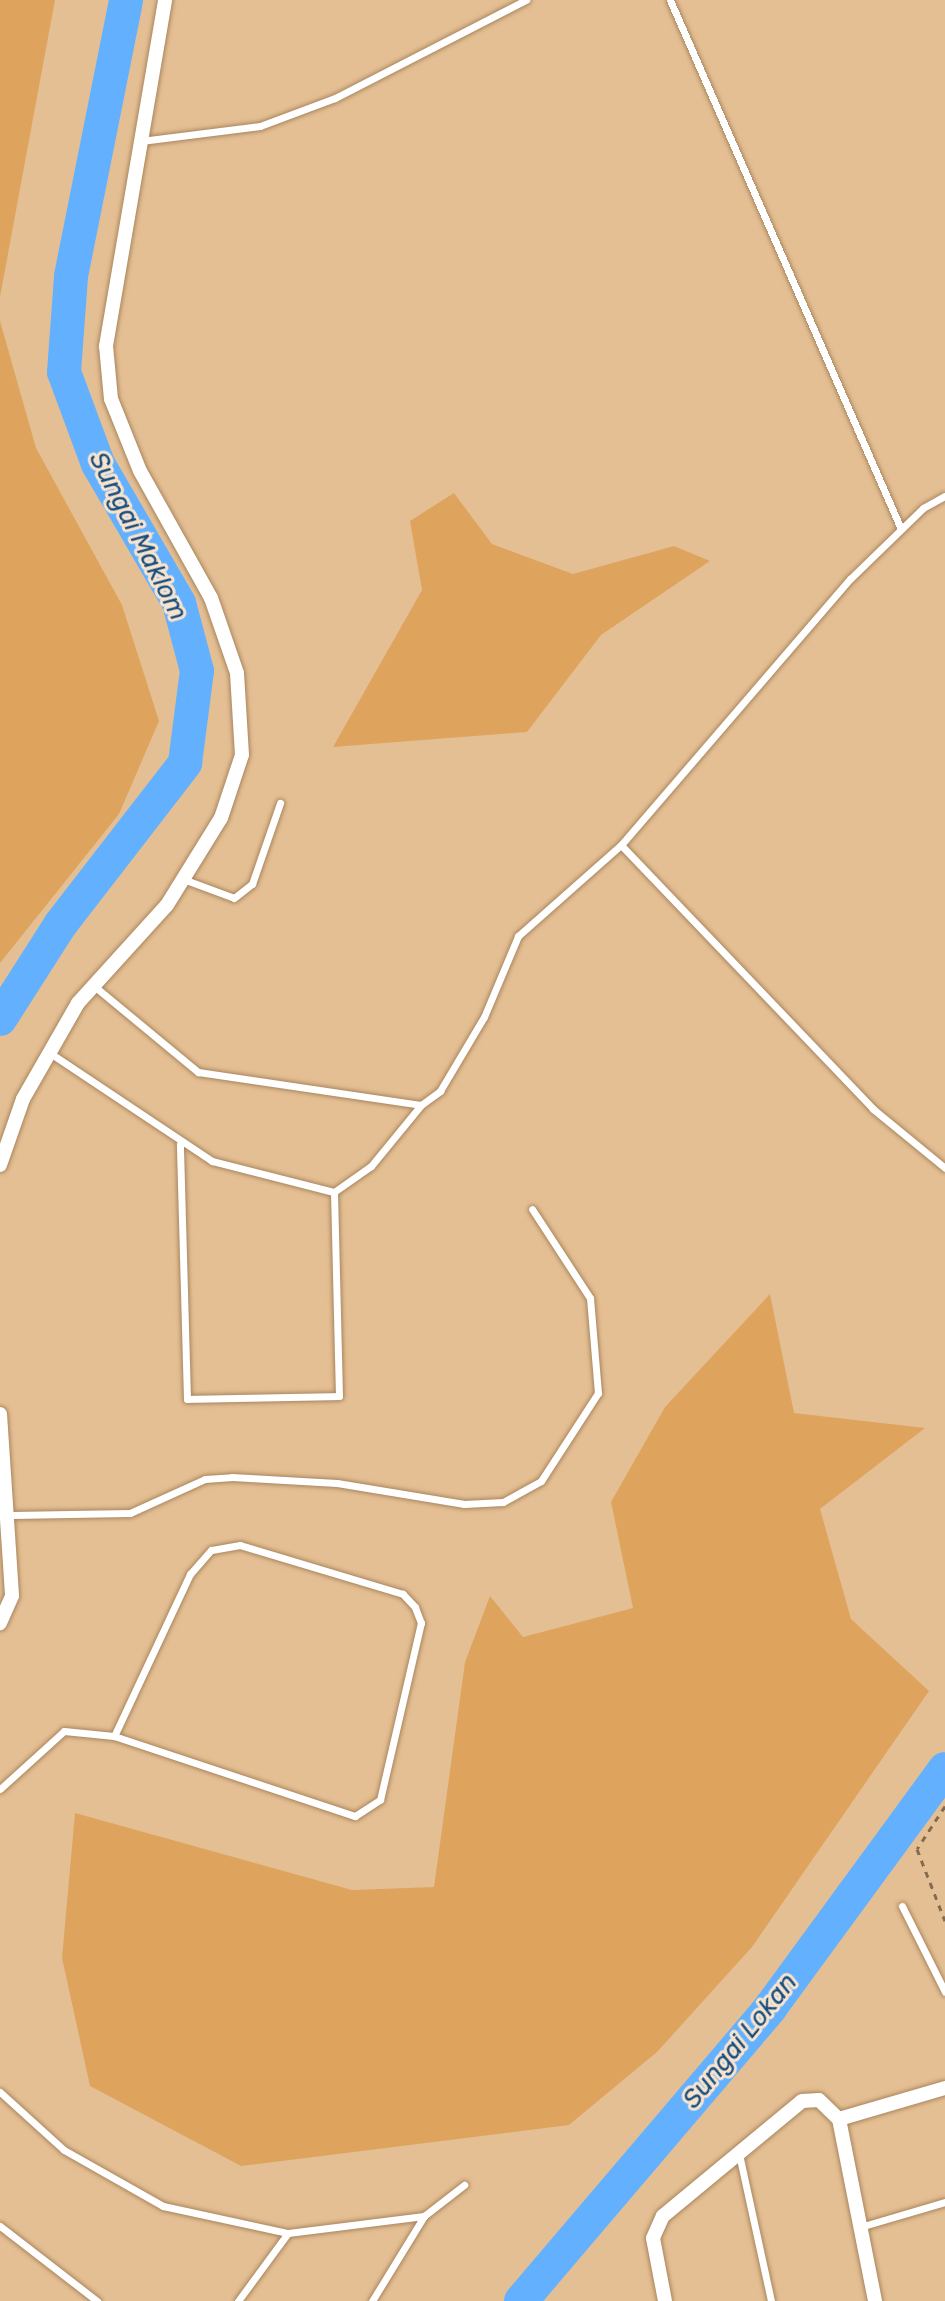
<!DOCTYPE html>
<html>
<head>
<meta charset="utf-8">
<style>
  body { margin:0 }
  #map { position:relative; width:945px; height:2301px; overflow:hidden; background:#e5bf94; font-family:Rubik,sans-serif }
  div>[style] { position:absolute }
  .green>* { inset:0; background:#dea45e }
  .river>* { height:34px; margin:-17px; padding:0 17px; transform-origin:17px; border-radius:17px; background:#63b1fe }
  .path>* { height:3px; margin-top:-1.5px; transform-origin:0; background:repeating-linear-gradient(90deg,#856b4d 0 6px,transparent 0 12px) }
  .roads { filter:drop-shadow(0 0 2px #a9865d) drop-shadow(0 0 2px #a9865d) }
  .lane>* { height:7px; margin:-3.5px; padding:0 3.5px; transform-origin:3.5px; border-radius:3.5px; background:#fff }
  .street>* { height:14px; margin:-7px; padding:0 7px; transform-origin:7px; border-radius:7px; background:#fff }
  span { translate:-50% -50%; white-space:nowrap; text-align:center; line-height:1.15; -webkit-text-stroke:6px #f7e3ce; paint-order:stroke }
  .water-label { font-size:26px; color:#164d7e; font-style:italic }
</style>
</head>
<body>
<div id="map">
  <div class="green">
    <i style="clip-path:polygon(0 0,55px 0,0 297px)"></i>
    <i style="clip-path:polygon(0 321px,36px 448px,122px 605px,159px 721px,119px 814px,0 963px)"></i>
    <i style="clip-path:polygon(454px 493px,492px 544px,573px 574px,674px 546px,710px 561px,601px 635px,527px 732px,333px 747px,422px 590px,410px 521px)"></i>
    <i style="clip-path:polygon(770px 1294px,794px 1413px,925px 1428px,820px 1509px,851px 1619px,929px 1691px,752px 1947px,657px 2052px,569px 2125px,241px 2166px,90px 2086px,62px 1958px,75px 1813px,352px 1890px,434px 1887px,465px 1662px,490px 1596px,523px 1637px,633px 1608px,611px 1502px,665px 1407px)"></i>
  </div>
  <div class="river">
    <i style="left:0;top:1019px;width:112px;rotate:-57.4deg"></i>
    <i style="left:60px;top:925px;width:205px;rotate:-52.3deg"></i>
    <i style="left:185px;top:763px;width:93px;rotate:-82.6deg"></i>
    <i style="left:197px;top:671px;width:70px;rotate:-104.8deg"></i>
    <i style="left:179px;top:603px;width:161px;rotate:-120.2deg"></i>
    <i style="left:98px;top:464px;width:98px;rotate:-110.3deg"></i>
    <i style="left:64px;top:372px;width:96px;rotate:-85.8deg"></i>
    <i style="left:71px;top:276px;width:281px;rotate:-78.7deg"></i>
    <i style="left:521px;top:2301px;width:385px;rotate:-49.6deg"></i>
    <i style="left:770px;top:2008px;width:296px;rotate:-53.8deg"></i>
  </div>
  <div class="path">
    <i style="left:945px;top:1806px;width:51px;rotate:123.1deg"></i>
    <i style="left:917px;top:1849px;width:77px;rotate:68.7deg"></i>
  </div>
  <div class="roads">
    <div class="lane">
      <i style="left:670px;top:0;width:577px;rotate:66.41deg"></i>
      <i style="left:141px;top:141px;width:120px;rotate:-7.2deg"></i>
      <i style="left:260px;top:126px;width:80px;rotate:-20.5deg"></i>
      <i style="left:335px;top:98px;width:215px;rotate:-27.2deg"></i>
      <i style="left:621px;top:845px;width:365px;rotate:46.3deg"></i>
      <i style="left:873px;top:1109px;width:93px;rotate:39.3deg"></i>
      <i style="left:183px;top:879px;width:54px;rotate:20.4deg"></i>
      <i style="left:234px;top:898px;width:23px;rotate:-38deg"></i>
      <i style="left:252px;top:884px;width:86px;rotate:-70.9deg"></i>
      <i style="left:94px;top:986px;width:135px;rotate:39.6deg"></i>
      <i style="left:198px;top:1072px;width:225px;rotate:8.4deg"></i>
      <i style="left:421px;top:1105px;width:24px;rotate:-36deg"></i>
      <i style="left:440px;top:1091px;width:86px;rotate:-59.3deg"></i>
      <i style="left:484px;top:1017px;width:88px;rotate:-67.2deg"></i>
      <i style="left:518px;top:936px;width:137px;rotate:-41.5deg"></i>
      <i style="left:621px;top:845px;width:351px;rotate:-49.3deg"></i>
      <i style="left:850px;top:579px;width:102px;rotate:-44.2deg"></i>
      <i style="left:923px;top:508px;width:25px;rotate:-29deg"></i>
      <i style="left:50px;top:1053px;width:195px;rotate:33.7deg"></i>
      <i style="left:212px;top:1161px;width:126px;rotate:14.3deg"></i>
      <i style="left:334px;top:1192px;width:204px;rotate:88.6deg"></i>
      <i style="left:339px;top:1396px;width:152px;rotate:178.9deg"></i>
      <i style="left:187px;top:1399px;width:255px;rotate:-91.6deg"></i>
      <i style="left:334px;top:1192px;width:45px;rotate:-35.1deg"></i>
      <i style="left:371px;top:1166px;width:79px;rotate:-50.7deg"></i>
      <i style="left:11px;top:1515px;width:119px;rotate:-1deg"></i>
      <i style="left:130px;top:1513px;width:82px;rotate:-24.4deg"></i>
      <i style="left:205px;top:1479px;width:27px;rotate:-4deg"></i>
      <i style="left:232px;top:1477px;width:105px;rotate:3.3deg"></i>
      <i style="left:337px;top:1483px;width:129px;rotate:9.4deg"></i>
      <i style="left:464px;top:1504px;width:39px;rotate:-3deg"></i>
      <i style="left:503px;top:1502px;width:43px;rotate:-28.9deg"></i>
      <i style="left:541px;top:1481px;width:105px;rotate:-57.1deg"></i>
      <i style="left:598px;top:1393px;width:95px;rotate:-94.8deg"></i>
      <i style="left:590px;top:1298px;width:106px;rotate:-123.1deg"></i>
      <i style="left:0;top:1789px;width:86px;rotate:-42.2deg"></i>
      <i style="left:64px;top:1731px;width:50px;rotate:5.7deg"></i>
      <i style="left:114px;top:1736px;width:254px;rotate:18.4deg"></i>
      <i style="left:355px;top:1816px;width:30px;rotate:-33deg"></i>
      <i style="left:380px;top:1800px;width:182px;rotate:-77deg"></i>
      <i style="left:421px;top:1623px;width:17px;rotate:-111deg"></i>
      <i style="left:415px;top:1607px;width:18px;rotate:-133deg"></i>
      <i style="left:403px;top:1594px;width:170px;rotate:-163.3deg"></i>
      <i style="left:240px;top:1545px;width:29px;rotate:170deg"></i>
      <i style="left:211px;top:1550px;width:32px;rotate:131deg"></i>
      <i style="left:190px;top:1574px;width:179px;rotate:115.1deg"></i>
      <i style="left:902px;top:1906px;width:96px;rotate:63.4deg"></i>
      <i style="left:0;top:2092px;width:86px;rotate:42.2deg"></i>
      <i style="left:64px;top:2150px;width:114px;rotate:29.5deg"></i>
      <i style="left:163px;top:2206px;width:128px;rotate:12.2deg"></i>
      <i style="left:288px;top:2233px;width:137px;rotate:-7.1deg"></i>
      <i style="left:424px;top:2216px;width:51px;rotate:-37.8deg"></i>
      <i style="left:739px;top:2154px;width:150px;rotate:77.7deg"></i>
      <i style="left:0;top:2226px;width:123px;rotate:37.7deg"></i>
      <i style="left:860px;top:2227px;width:89px;rotate:-16.4deg"></i>
      <i style="left:238px;top:2301px;width:84px;rotate:-53.7deg"></i>
      <i style="left:372px;top:2301px;width:100px;rotate:-58.5deg"></i>
    </div>
    <div class="street">
      <i style="left:0;top:1165px;width:70px;rotate:-70.8deg"></i>
      <i style="left:23px;top:1099px;width:111px;rotate:-60.2deg"></i>
      <i style="left:78px;top:1003px;width:132px;rotate:-47.8deg"></i>
      <i style="left:167px;top:905px;width:102px;rotate:-58.2deg"></i>
      <i style="left:221px;top:818px;width:66px;rotate:-71.6deg"></i>
      <i style="left:242px;top:755px;width:82px;rotate:-93.5deg"></i>
      <i style="left:237px;top:673px;width:79px;rotate:-109.1deg"></i>
      <i style="left:211px;top:598px;width:145px;rotate:-119.2deg"></i>
      <i style="left:140px;top:471px;width:78px;rotate:-111.9deg"></i>
      <i style="left:111px;top:399px;width:53px;rotate:-95.4deg"></i>
      <i style="left:106px;top:346px;width:351px;rotate:-80.3deg"></i>
      <i style="left:0;top:1414px;width:182px;rotate:86.2deg"></i>
      <i style="left:12px;top:1596px;width:30px;rotate:114deg"></i>
      <i style="left:839px;top:2119px;width:110px;rotate:-16.3deg"></i>
      <i style="left:665px;top:2301px;width:64px;rotate:-100.8deg"></i>
      <i style="left:653px;top:2238px;width:24px;rotate:-66deg"></i>
      <i style="left:663px;top:2216px;width:180px;rotate:-39.6deg"></i>
      <i style="left:802px;top:2101px;width:17px;rotate:-3deg"></i>
      <i style="left:819px;top:2100px;width:28px;rotate:44deg"></i>
      <i style="left:839px;top:2119px;width:186px;rotate:78.8deg"></i>
    </div>
  </div>
  <div class="water-label">
    <span style="left:138px;top:536px;rotate:63deg">Sungai Maklom</span>
    <span style="left:740px;top:2041px;rotate:-51deg">Sungai Lokan</span>
  </div>
</div>
</body>
</html>
